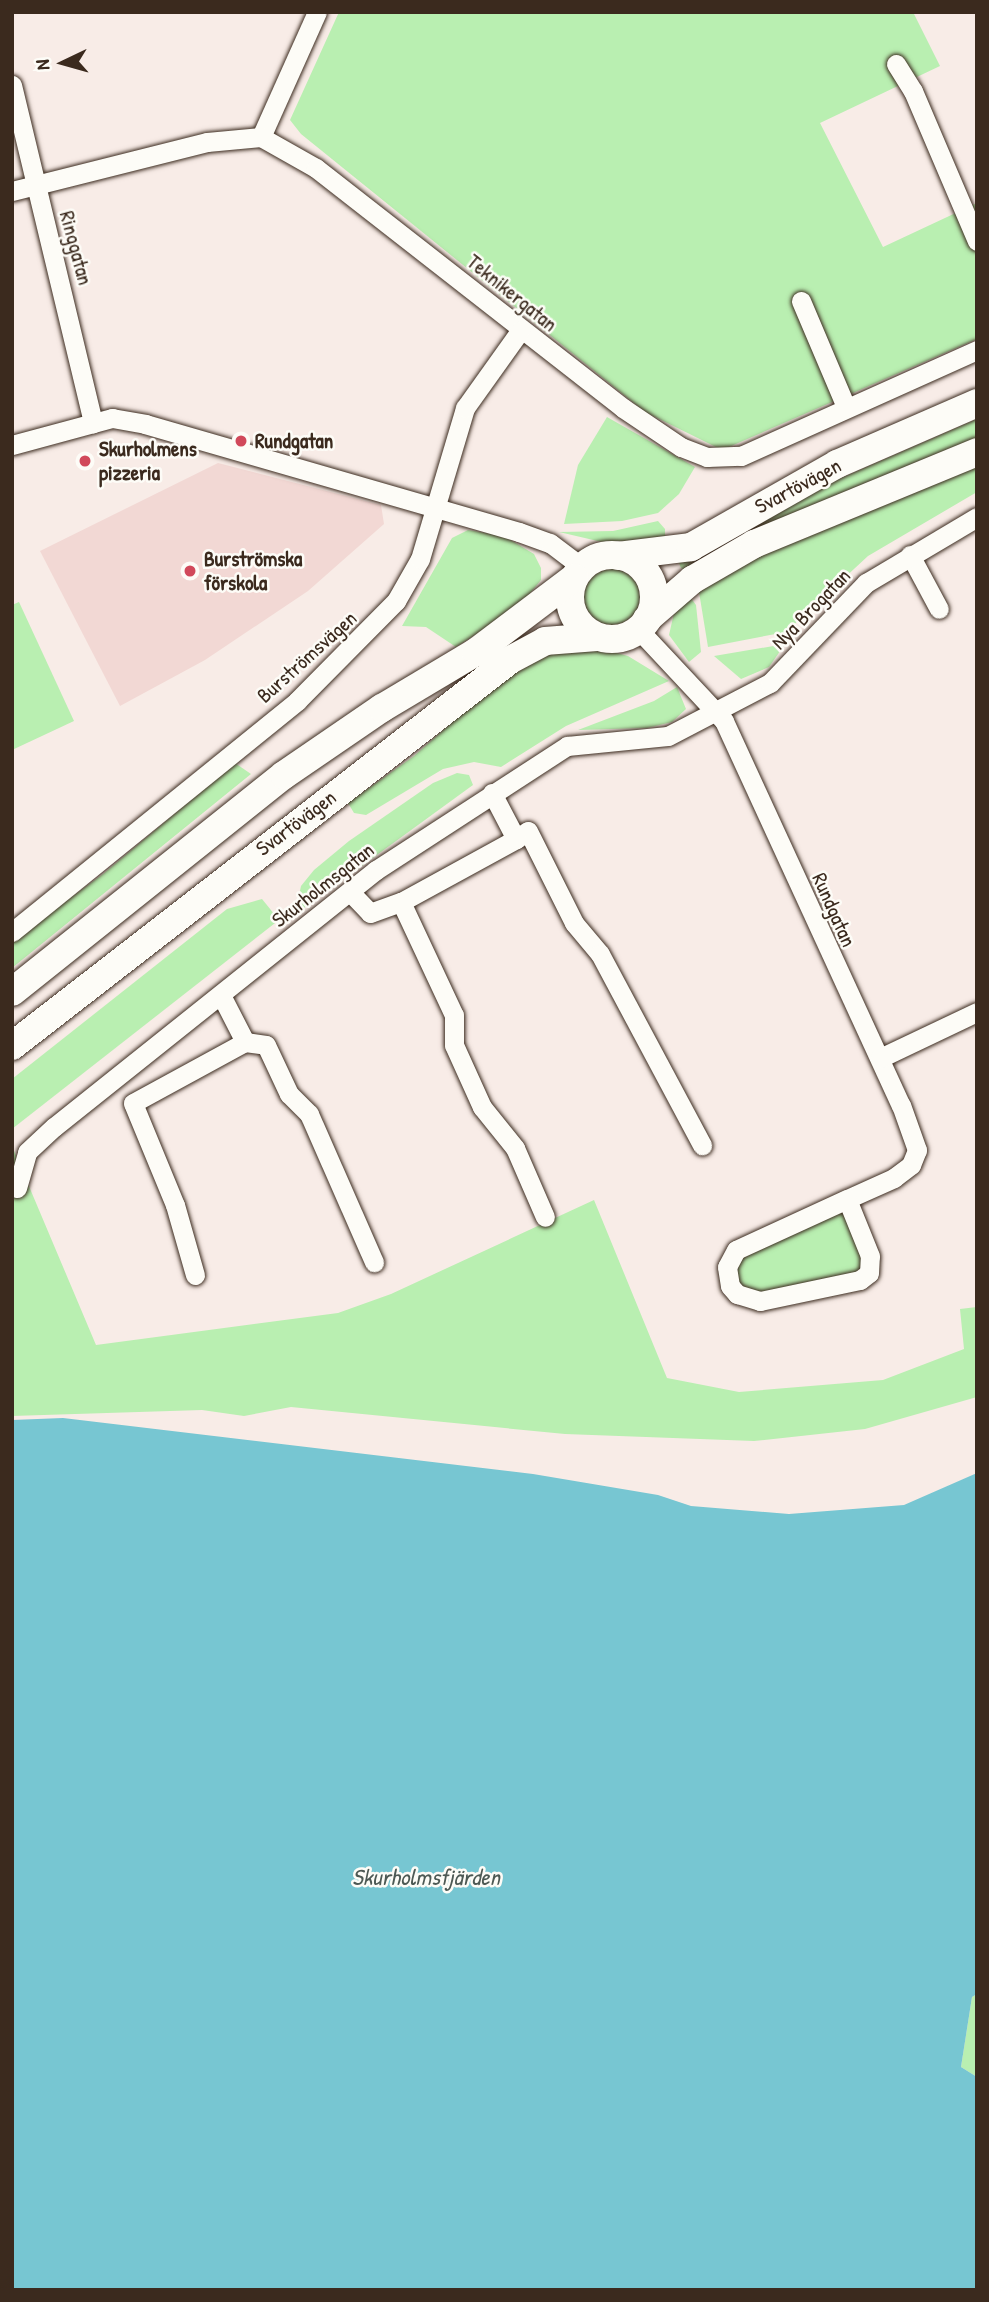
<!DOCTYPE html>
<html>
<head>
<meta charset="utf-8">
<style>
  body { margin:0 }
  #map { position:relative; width:989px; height:2302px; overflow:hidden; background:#f8ece7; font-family:"Patrick Hand",sans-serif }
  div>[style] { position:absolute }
  .built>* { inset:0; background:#f2d8d4 }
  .green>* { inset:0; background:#b9efb1 }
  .round { border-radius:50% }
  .water>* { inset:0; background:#77c6d2 }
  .roads { filter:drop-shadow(0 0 2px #3b2a1e) drop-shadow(0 0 2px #3b2a1e) }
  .minor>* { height:19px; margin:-9.5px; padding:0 9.5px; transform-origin:9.5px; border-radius:9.5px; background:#fdfcf7 }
  .secondary>* { height:28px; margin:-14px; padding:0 14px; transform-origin:14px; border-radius:14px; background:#fdfcf7 }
  .secondary>.ring { margin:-14px; padding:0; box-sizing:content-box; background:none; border:28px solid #fdfcf7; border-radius:50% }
  .dots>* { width:19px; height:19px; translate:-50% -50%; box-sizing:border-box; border:4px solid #fdfcf7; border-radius:50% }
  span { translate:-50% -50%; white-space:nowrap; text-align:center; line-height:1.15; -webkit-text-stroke:5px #fdfcf7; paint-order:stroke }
  .street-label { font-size:21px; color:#3b2a1e }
  .poi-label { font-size:21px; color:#3b2a1e; font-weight:700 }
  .left { translate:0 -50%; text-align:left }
  .water-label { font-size:23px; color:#4d5954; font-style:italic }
  .frame { position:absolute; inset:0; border:14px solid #3b2a1e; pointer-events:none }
  .north { position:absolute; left:28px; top:28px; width:70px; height:70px; -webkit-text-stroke:5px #fdfcf7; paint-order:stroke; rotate:265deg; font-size:19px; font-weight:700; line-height:28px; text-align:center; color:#3b2a1e }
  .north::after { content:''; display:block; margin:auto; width:24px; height:32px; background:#3b2a1e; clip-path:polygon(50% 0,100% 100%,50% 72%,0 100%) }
</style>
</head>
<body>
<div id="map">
  <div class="built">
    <i style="clip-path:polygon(218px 463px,381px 505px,384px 524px,308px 591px,205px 660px,120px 706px,40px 551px)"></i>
  </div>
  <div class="green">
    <i style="clip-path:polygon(339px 12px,913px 12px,940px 66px,820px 123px,883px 247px,977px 203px,977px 339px,722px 450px,645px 412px,301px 134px,290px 120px)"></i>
    <i style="clip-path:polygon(607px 417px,695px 467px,679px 494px,658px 513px,622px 521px,564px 524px,578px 465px)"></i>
    <i style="clip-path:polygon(977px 419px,977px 438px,685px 573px,680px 566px,678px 559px,786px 502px)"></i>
    <i style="clip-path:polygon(977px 464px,977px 492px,868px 556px,786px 632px,708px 647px,699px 592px,748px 559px)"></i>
    <i style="clip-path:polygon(658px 521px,665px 529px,665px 540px,602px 542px,559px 532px,613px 531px)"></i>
    <i style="clip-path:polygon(468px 530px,504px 536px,534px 554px,541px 568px,541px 580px,519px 607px,456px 647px,426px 627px,402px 626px,452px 538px)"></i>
    <i class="round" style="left:584px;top:569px;width:56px;height:56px"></i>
    <i style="clip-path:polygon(688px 594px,696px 605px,701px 652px,689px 662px,669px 635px,674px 613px)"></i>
    <i style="clip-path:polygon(19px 602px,74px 721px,12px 750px,12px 605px)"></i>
    <i style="clip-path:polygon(785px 644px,769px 667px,741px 679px,714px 656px)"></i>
    <i style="clip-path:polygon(595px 647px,628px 656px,669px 681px,566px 726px,501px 767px,474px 762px,443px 769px,366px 815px,354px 813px,348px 803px,414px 756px,508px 673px,549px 653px)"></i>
    <i style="clip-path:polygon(677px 687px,686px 709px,672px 722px,647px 728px,578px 730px,654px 701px)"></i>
    <i style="clip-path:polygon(235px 763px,251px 774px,12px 968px,12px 941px,103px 874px)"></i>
    <i style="clip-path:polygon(457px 773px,469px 775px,473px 785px,304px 908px,297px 905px,301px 886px,314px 870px,349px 841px,433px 783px)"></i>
    <i style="clip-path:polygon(262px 899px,279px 920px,12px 1129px,12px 1079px,227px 909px)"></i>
    <i style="clip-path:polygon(12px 1146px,96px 1345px,338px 1313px,391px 1294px,594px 1200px,667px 1378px,739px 1392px,883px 1380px,964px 1349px,960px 1309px,977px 1307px,977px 1397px,865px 1429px,754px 1441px,565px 1434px,291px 1407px,244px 1416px,202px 1410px,12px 1416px)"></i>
    <i style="clip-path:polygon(847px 1199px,866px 1273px,746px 1299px,729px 1259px)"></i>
    <i style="clip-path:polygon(977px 1994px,977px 2077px,961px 2067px,972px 1997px)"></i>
  </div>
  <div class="water">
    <i style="clip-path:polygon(63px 1418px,533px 1474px,658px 1495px,691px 1506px,789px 1514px,904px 1505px,977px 1473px,977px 1994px,972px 1997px,961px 2067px,977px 2077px,977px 2290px,12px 2290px,12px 1420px)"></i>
  </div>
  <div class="roads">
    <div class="minor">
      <i style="left:896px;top:64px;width:32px;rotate:58deg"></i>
      <i style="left:913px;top:91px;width:163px;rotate:66.9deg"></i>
      <i style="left:12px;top:85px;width:348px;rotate:76.5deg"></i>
      <i style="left:261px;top:137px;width:137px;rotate:-65.9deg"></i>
      <i style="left:12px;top:191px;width:201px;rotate:-14.1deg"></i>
      <i style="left:207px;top:142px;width:54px;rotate:-5.3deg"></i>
      <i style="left:261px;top:137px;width:63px;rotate:29.4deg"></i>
      <i style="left:316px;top:168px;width:390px;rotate:38deg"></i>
      <i style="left:623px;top:408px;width:70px;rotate:33.9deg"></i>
      <i style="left:681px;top:447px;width:28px;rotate:21deg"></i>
      <i style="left:707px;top:457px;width:34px;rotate:-2deg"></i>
      <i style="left:741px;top:456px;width:259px;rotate:-24.2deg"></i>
      <i style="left:801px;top:301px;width:115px;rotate:67deg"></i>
      <i style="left:12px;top:445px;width:104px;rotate:-15.1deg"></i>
      <i style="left:112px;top:418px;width:34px;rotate:10deg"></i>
      <i style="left:145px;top:424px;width:389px;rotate:16.1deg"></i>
      <i style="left:519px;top:532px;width:33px;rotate:20deg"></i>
      <i style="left:550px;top:543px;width:40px;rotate:37deg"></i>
      <i style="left:910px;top:555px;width:61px;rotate:61.8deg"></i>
      <i style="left:638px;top:629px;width:126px;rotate:46.9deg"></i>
      <i style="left:724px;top:721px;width:423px;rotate:65.3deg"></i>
      <i style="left:901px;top:1105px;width:48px;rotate:70.4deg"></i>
      <i style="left:917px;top:1150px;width:16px;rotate:112deg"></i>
      <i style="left:911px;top:1165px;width:21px;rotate:143deg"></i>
      <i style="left:894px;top:1178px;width:51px;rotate:155.9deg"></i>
      <i style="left:847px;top:1199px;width:122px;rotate:155.3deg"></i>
      <i style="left:736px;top:1250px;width:19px;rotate:118deg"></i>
      <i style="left:727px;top:1267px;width:19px;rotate:81deg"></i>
      <i style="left:730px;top:1286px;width:11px;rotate:49deg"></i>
      <i style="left:737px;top:1294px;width:24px;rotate:17deg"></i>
      <i style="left:760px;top:1301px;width:102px;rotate:-11.9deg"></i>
      <i style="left:860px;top:1280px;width:11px;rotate:-38deg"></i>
      <i style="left:869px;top:1273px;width:17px;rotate:-87deg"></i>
      <i style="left:870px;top:1256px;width:61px;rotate:-112deg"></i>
      <i style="left:516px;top:839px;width:14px;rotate:-34deg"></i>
      <i style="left:528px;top:831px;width:103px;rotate:63.4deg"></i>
      <i style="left:574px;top:923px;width:40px;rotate:50deg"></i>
      <i style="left:600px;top:954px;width:217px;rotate:61.9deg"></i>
      <i style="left:350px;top:892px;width:29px;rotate:46deg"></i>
      <i style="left:370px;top:913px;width:33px;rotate:-20deg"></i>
      <i style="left:401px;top:902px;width:125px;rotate:64.9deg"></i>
      <i style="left:454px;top:1015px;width:30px;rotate:90deg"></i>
      <i style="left:454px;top:1045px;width:68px;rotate:65.7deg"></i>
      <i style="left:482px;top:1107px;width:53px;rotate:51.2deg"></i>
      <i style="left:515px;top:1148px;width:75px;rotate:66.5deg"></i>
      <i style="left:401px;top:902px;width:131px;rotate:-28.7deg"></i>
      <i style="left:516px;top:839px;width:52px;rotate:-117.6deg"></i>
      <i style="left:12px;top:932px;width:367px;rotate:-39deg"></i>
      <i style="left:297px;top:701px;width:141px;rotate:-45.3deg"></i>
      <i style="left:396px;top:601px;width:48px;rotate:-60.3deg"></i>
      <i style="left:420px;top:559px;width:158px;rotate:-73.4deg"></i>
      <i style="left:465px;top:408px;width:95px;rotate:-54.5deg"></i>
      <i style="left:221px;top:995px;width:53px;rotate:62.9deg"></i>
      <i style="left:245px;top:1042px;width:21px;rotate:8deg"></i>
      <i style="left:266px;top:1045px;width:54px;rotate:64.9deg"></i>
      <i style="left:289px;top:1094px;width:28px;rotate:45deg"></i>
      <i style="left:309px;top:1114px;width:162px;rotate:66.3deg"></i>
      <i style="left:880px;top:1058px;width:107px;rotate:-25.4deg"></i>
      <i style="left:17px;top:1188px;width:37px;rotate:-74deg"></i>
      <i style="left:27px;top:1152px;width:37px;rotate:-43deg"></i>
      <i style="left:54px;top:1127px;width:412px;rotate:-38.6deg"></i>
      <i style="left:376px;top:870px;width:228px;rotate:-33deg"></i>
      <i style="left:567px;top:746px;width:101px;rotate:-5.7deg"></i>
      <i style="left:668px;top:736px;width:115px;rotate:-27.5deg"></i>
      <i style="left:770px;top:683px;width:139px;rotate:-46.2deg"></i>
      <i style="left:866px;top:583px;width:129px;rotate:-30.7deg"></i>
      <i style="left:195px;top:1275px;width:73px;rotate:-105.9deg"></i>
      <i style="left:175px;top:1205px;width:110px;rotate:-112.4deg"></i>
      <i style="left:133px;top:1103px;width:128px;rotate:-28.6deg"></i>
    </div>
    <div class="secondary">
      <i class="ring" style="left:570px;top:555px;width:56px;height:56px"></i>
      <i style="left:618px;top:556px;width:74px;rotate:-7deg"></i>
      <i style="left:691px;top:547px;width:168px;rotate:-29.6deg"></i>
      <i style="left:837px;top:464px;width:153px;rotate:-23.5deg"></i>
      <i style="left:647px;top:619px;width:60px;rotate:-40.9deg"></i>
      <i style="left:692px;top:580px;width:72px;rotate:-30.1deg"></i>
      <i style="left:754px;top:544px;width:241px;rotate:-22.4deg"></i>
      <i style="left:12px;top:992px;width:348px;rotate:-38.6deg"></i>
      <i style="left:284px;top:775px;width:119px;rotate:-34.4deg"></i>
      <i style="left:382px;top:708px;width:109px;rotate:-30.8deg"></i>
      <i style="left:476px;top:652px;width:123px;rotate:-37.1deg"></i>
      <i style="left:12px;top:1046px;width:630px;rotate:-37.78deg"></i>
      <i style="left:510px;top:660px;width:40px;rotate:-28deg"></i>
      <i style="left:545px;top:641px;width:52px;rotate:-4.4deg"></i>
    </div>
  </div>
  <div class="dots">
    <i style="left:241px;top:441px;background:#d1495b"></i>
    <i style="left:85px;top:461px;background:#d1495b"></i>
    <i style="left:190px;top:571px;background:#d1495b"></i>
  </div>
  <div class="street-label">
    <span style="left:76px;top:248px;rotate:75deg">Ringgatan</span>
    <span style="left:512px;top:293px;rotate:39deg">Teknikergatan</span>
    <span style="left:798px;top:486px;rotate:-28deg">Svartövägen</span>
    <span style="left:811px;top:609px;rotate:-46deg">Nya Brogatan</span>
    <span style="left:307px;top:657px;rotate:-42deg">Burströmsvägen</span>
    <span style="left:296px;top:823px;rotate:-37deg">Svartövägen</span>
    <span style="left:323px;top:885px;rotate:-38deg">Skurholmsgatan</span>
    <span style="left:834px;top:910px;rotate:66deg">Rundgatan</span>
  </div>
  <div class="poi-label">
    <span class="left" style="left:255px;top:441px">Rundgatan</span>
    <span class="left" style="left:99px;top:461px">Skurholmens<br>pizzeria</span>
    <span class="left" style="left:204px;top:571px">Burströmska<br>förskola</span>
  </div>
  <div class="water-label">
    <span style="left:426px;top:1877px">Skurholmsfjärden</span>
  </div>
  <div class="frame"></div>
  <div class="north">N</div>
</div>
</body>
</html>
